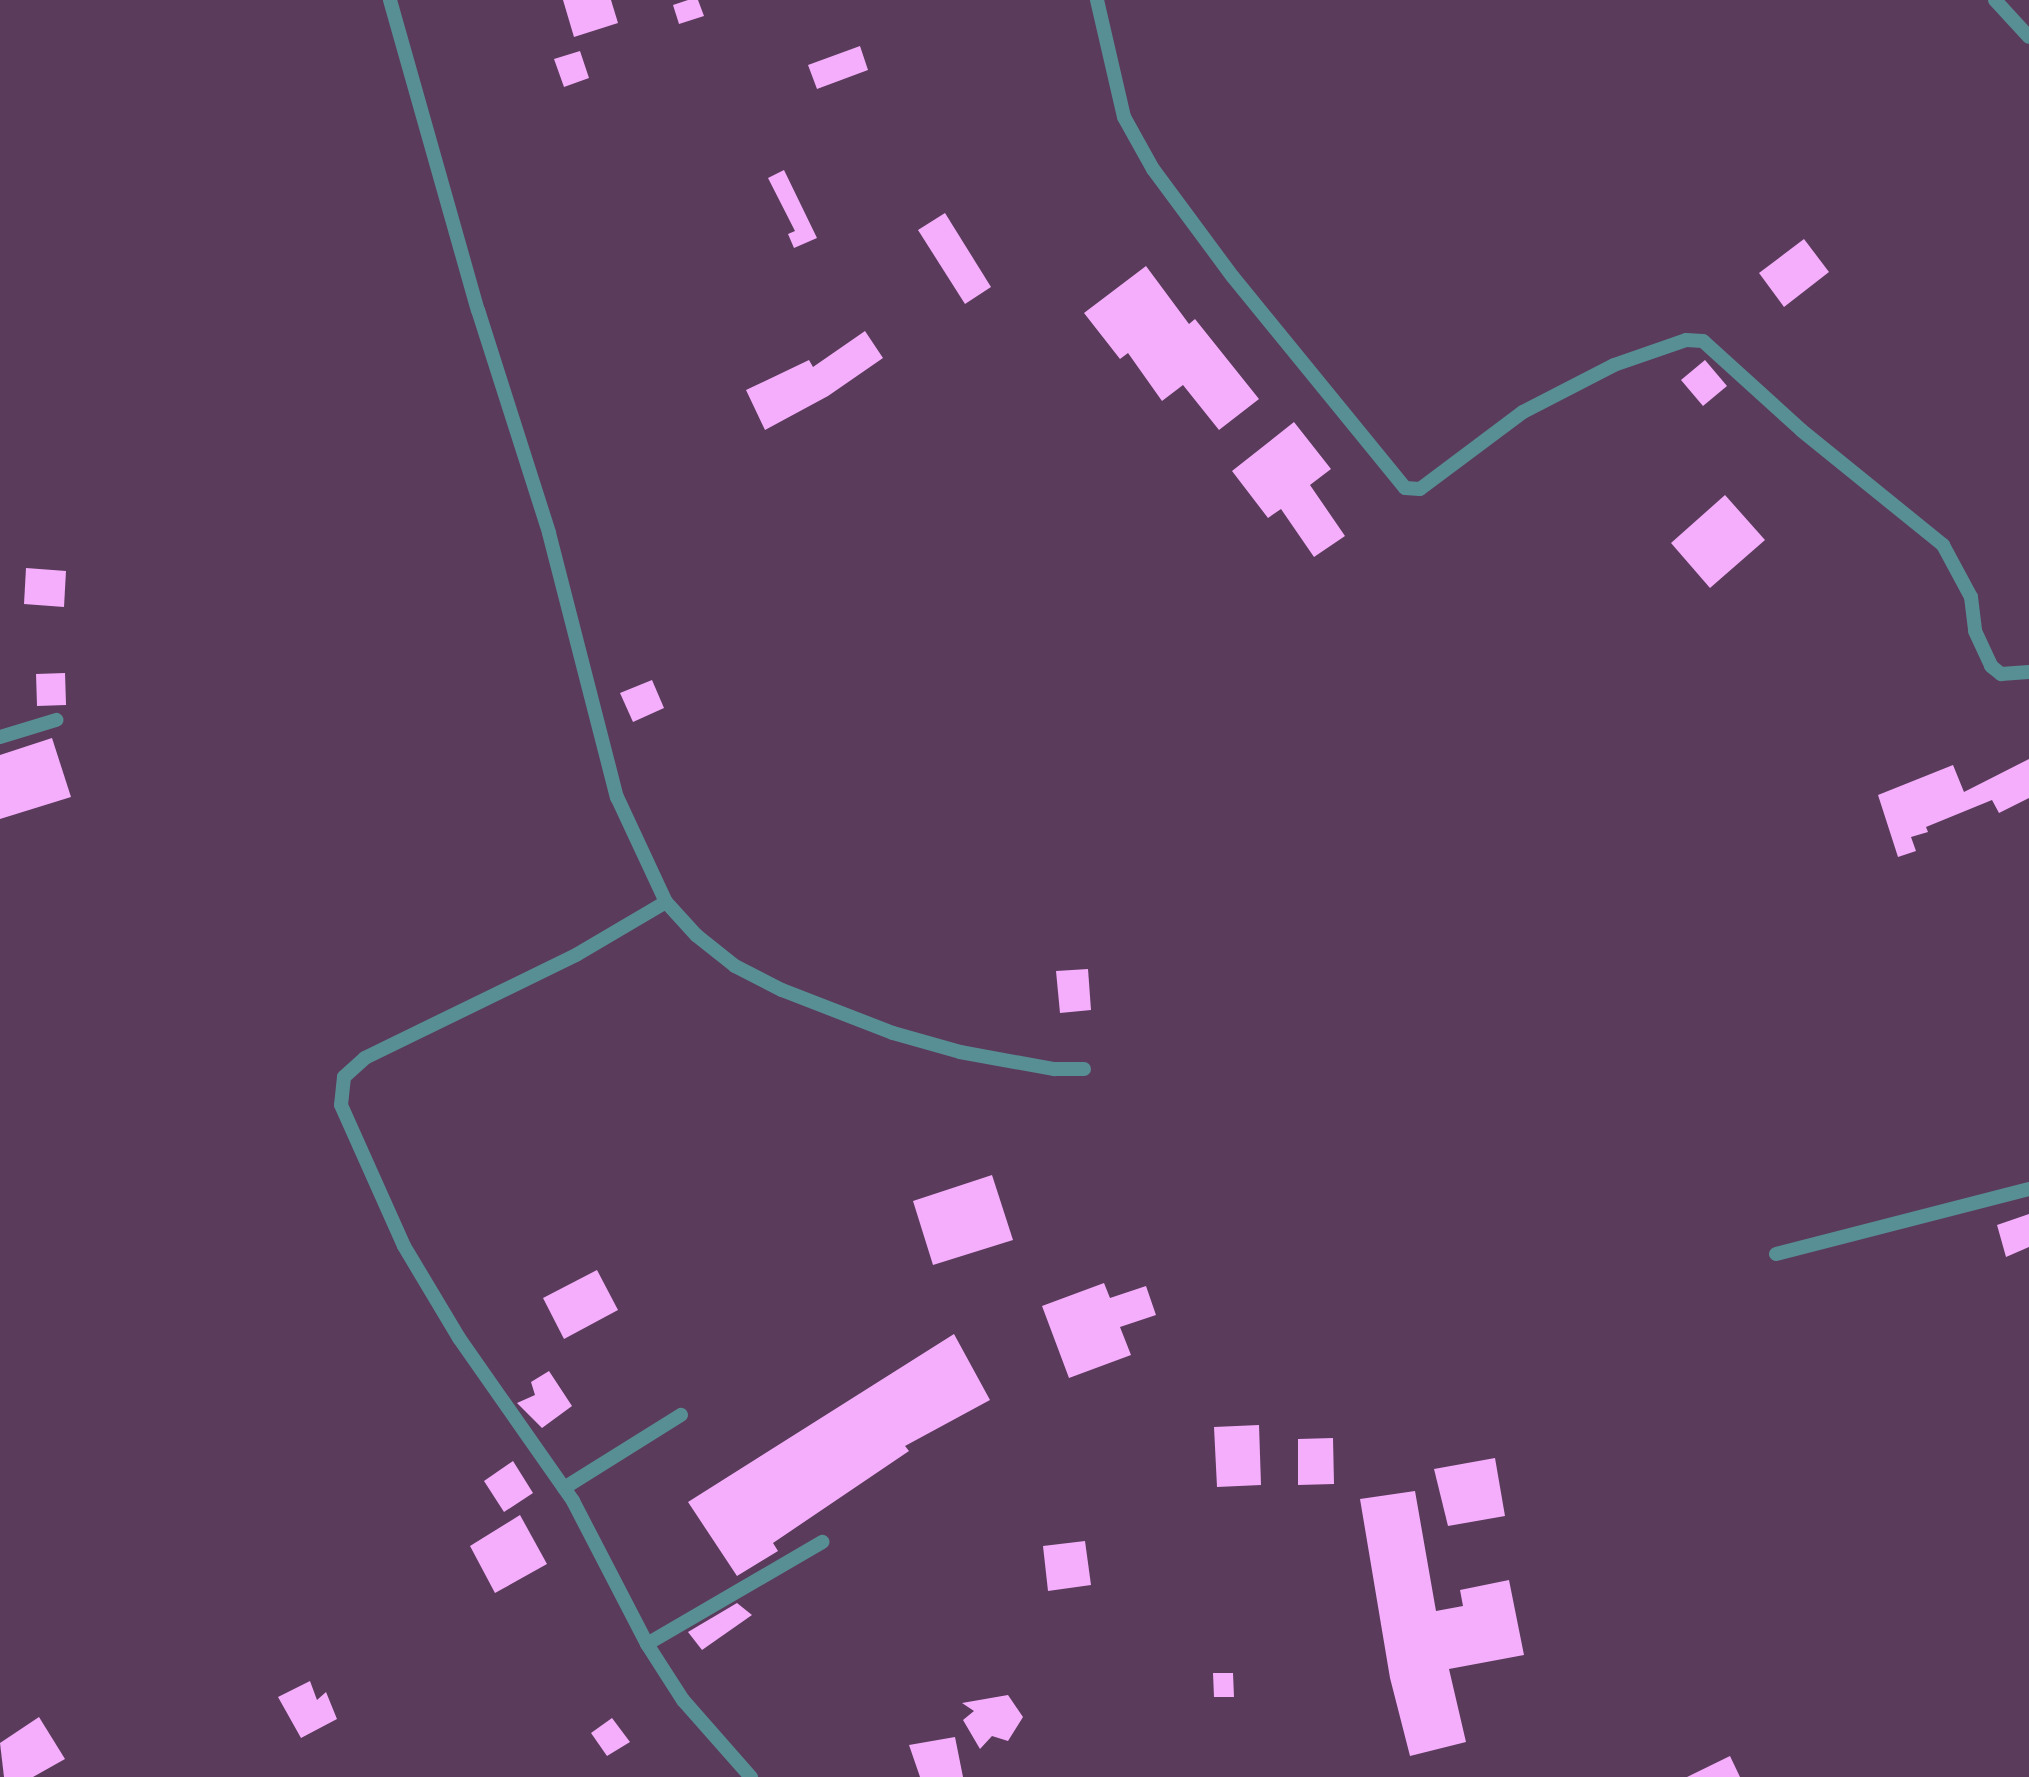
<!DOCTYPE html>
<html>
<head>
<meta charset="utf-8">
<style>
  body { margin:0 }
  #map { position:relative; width:2029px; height:1777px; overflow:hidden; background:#5a3b5c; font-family:Signika,sans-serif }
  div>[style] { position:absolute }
  .building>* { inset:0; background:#f5aefb }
  .minor>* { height:14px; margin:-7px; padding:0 7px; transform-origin:7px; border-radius:7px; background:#588f94 }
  span { translate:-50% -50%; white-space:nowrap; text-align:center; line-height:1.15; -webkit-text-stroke:7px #362837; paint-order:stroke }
</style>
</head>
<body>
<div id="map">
  <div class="building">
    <i style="clip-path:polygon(563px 0,611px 0,618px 23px,574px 37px)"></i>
    <i style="clip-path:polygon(688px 0,698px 0,704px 16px,679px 24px,673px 5px)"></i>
    <i style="clip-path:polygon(860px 46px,868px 70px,817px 89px,808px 65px)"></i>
    <i style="clip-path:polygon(580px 51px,589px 78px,564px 87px,554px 59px)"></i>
    <i style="clip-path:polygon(784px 170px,817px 238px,794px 248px,788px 234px,795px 231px,768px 178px)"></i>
    <i style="clip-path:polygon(945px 213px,991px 287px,965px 304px,918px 230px)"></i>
    <i style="clip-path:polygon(1804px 239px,1829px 272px,1784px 307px,1759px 273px)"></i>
    <i style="clip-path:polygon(1146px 266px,1189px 324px,1195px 319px,1259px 399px,1219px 430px,1183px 385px,1162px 401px,1128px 353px,1120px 359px,1084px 313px)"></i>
    <i style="clip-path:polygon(865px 331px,883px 358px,828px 396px,765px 430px,746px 390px,809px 360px,813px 367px)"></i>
    <i style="clip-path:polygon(1705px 360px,1727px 386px,1703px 406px,1681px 380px)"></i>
    <i style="clip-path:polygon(1294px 422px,1331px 469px,1310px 485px,1345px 536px,1314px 557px,1281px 509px,1268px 518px,1232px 471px)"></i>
    <i style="clip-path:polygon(1725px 495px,1765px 540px,1710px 588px,1671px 543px)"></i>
    <i style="clip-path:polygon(26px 568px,66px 571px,64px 607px,24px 604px)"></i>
    <i style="clip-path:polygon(65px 673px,66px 705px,37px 706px,36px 674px)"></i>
    <i style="clip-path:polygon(652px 680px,664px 708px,633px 722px,620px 693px)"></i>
    <i style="clip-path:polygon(52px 738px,71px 797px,0 819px,0 755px)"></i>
    <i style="clip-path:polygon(2029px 759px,2029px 798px,1999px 813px,1992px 800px,1926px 827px,1928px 832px,1911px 837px,1916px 851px,1898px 857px,1878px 795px,1953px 765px,1964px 792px)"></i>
    <i style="clip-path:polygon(1088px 969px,1091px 1010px,1060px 1013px,1056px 971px)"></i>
    <i style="clip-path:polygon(992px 1175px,1013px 1240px,933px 1265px,913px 1201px)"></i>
    <i style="clip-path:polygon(2029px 1214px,2029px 1247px,2006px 1257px,1997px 1225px)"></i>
    <i style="clip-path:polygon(597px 1270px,618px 1310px,564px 1339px,543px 1298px)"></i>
    <i style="clip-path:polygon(1104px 1283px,1110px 1298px,1146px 1286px,1156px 1315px,1120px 1327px,1131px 1355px,1069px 1378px,1042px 1306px)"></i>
    <i style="clip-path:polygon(954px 1334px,990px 1400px,905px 1446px,909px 1451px,773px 1543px,778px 1551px,737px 1576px,688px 1502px)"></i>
    <i style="clip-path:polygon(549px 1371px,572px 1406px,542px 1428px,517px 1403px,535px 1395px,531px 1382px)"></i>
    <i style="clip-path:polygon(1259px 1425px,1261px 1485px,1217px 1487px,1214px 1427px)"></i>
    <i style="clip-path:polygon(1333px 1438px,1334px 1484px,1298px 1485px,1298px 1439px)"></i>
    <i style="clip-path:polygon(1495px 1458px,1505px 1516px,1448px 1526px,1434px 1469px)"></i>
    <i style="clip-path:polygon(513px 1461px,533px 1493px,504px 1512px,484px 1481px)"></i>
    <i style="clip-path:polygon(1415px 1491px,1436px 1611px,1463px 1606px,1460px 1590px,1509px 1580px,1524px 1655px,1449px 1669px,1466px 1742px,1410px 1756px,1390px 1678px,1360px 1499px)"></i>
    <i style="clip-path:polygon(520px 1515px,547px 1564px,495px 1593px,470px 1546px)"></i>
    <i style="clip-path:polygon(1085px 1541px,1091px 1585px,1048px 1591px,1043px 1546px)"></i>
    <i style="clip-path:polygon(737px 1603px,752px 1615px,702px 1650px,688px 1632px)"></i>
    <i style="clip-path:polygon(1213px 1673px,1233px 1673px,1234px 1697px,1214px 1697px)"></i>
    <i style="clip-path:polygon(310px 1681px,317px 1700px,326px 1692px,337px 1719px,301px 1738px,278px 1697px)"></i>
    <i style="clip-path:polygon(1008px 1695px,1023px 1717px,1008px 1741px,992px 1736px,980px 1749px,963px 1720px,974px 1711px,962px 1703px)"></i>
    <i style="clip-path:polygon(39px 1717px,65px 1759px,33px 1777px,4px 1777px,0 1743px)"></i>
    <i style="clip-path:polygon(612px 1718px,630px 1742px,607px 1756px,591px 1733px)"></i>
    <i style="clip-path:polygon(955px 1737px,963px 1777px,920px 1777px,909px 1745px)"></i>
    <i style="clip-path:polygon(1730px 1756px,1740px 1777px,1687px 1777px)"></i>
  </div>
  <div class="minor">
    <i style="left:390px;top:0;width:322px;rotate:74.2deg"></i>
    <i style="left:478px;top:310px;width:234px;rotate:72.3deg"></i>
    <i style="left:549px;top:533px;width:273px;rotate:75.6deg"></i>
    <i style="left:617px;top:797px;width:116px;rotate:65deg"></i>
    <i style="left:666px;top:902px;width:45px;rotate:47.7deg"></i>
    <i style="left:696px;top:935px;width:50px;rotate:38.5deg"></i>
    <i style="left:735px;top:966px;width:53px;rotate:27.1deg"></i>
    <i style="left:782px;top:990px;width:119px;rotate:21.2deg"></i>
    <i style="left:893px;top:1033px;width:70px;rotate:15.8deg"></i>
    <i style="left:960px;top:1052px;width:96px;rotate:10.3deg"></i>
    <i style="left:1054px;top:1069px;width:30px"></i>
    <i style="left:1097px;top:0;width:120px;rotate:77deg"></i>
    <i style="left:1124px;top:117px;width:60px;rotate:60.9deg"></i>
    <i style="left:1153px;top:169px;width:134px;rotate:53.5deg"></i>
    <i style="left:1233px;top:277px;width:272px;rotate:50.8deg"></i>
    <i style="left:1405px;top:488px;width:15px;rotate:4deg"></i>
    <i style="left:1420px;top:489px;width:129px;rotate:-36.8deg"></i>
    <i style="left:1523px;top:412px;width:102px;rotate:-27.3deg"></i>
    <i style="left:1614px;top:365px;width:76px;rotate:-19.1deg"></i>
    <i style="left:1686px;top:340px;width:17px;rotate:3deg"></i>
    <i style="left:1703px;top:341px;width:132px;rotate:42.2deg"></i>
    <i style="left:1801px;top:430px;width:183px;rotate:39deg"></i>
    <i style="left:1943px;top:545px;width:59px;rotate:61.7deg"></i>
    <i style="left:1971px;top:597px;width:34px;rotate:83deg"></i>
    <i style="left:1975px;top:631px;width:38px;rotate:65deg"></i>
    <i style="left:1991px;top:666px;width:13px;rotate:39deg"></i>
    <i style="left:2001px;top:674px;width:28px;rotate:-4deg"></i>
    <i style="left:1995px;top:0;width:50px;rotate:47.4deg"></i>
    <i style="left:0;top:737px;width:59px;rotate:-16.9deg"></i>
    <i style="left:666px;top:902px;width:104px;rotate:149.5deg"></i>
    <i style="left:576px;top:955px;width:235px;rotate:154deg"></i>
    <i style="left:365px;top:1058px;width:28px;rotate:138deg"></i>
    <i style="left:344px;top:1077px;width:28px;rotate:96deg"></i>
    <i style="left:341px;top:1105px;width:154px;rotate:65.9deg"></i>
    <i style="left:404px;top:1246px;width:107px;rotate:59.1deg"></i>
    <i style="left:459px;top:1338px;width:199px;rotate:55deg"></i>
    <i style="left:573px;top:1501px;width:161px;rotate:62.6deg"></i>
    <i style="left:647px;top:1644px;width:67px;rotate:57.3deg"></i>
    <i style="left:683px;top:1700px;width:103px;rotate:48.6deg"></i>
    <i style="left:1776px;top:1254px;width:261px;rotate:-14.4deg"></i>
    <i style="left:564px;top:1488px;width:138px;rotate:-32deg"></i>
    <i style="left:647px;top:1644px;width:203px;rotate:-30.2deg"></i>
  </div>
</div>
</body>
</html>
